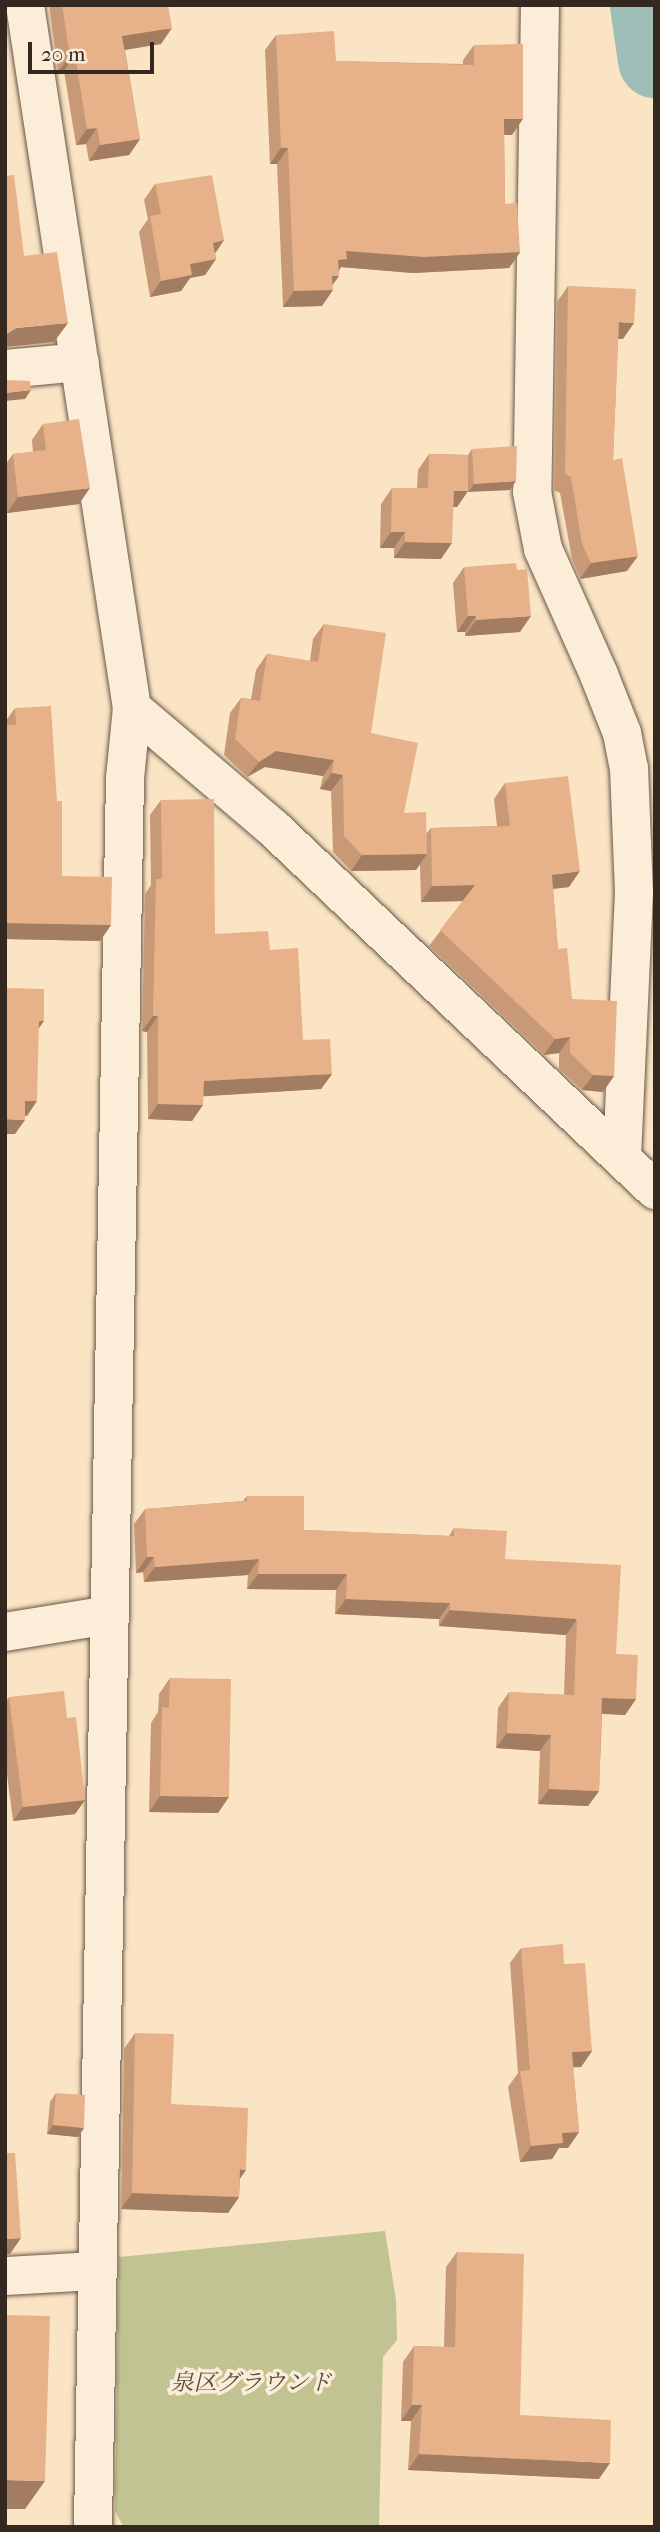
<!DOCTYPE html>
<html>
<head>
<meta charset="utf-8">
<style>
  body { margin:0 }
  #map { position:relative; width:660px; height:2532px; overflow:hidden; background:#fbe4c3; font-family:"IM FELL French Canon","Noto Serif JP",serif }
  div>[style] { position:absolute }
  .green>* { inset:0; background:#c1c492 }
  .river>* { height:75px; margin:-37.5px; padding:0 37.5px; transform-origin:37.5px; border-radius:37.5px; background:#9fbeb8 }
  .roads { filter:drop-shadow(0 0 2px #665749) drop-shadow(0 0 2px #665749) }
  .minor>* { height:38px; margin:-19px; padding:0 19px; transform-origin:19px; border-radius:19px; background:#fcedd8 }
  .wall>* { inset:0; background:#c79977 }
  .shaded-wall>* { inset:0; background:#a27d61 }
  .building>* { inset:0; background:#e7b28a }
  span { translate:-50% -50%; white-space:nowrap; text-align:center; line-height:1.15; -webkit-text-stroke:7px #fcedd8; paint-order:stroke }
  .park-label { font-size:23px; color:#584f3c; font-style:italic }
  .frame { position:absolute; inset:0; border:7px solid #352820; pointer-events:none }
  .scale { position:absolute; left:28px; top:42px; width:126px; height:32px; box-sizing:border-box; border:4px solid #352820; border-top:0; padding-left:9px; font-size:21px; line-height:24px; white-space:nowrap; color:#352820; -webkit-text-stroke:5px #fcedd8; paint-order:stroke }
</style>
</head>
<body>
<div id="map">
  <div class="green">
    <i style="clip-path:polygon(385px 2231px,396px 2300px,397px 2340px,383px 2357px,379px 2527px,123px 2526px,115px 2511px,119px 2257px)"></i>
  </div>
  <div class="river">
    <i style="left:647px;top:5px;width:56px;rotate:81.7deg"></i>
  </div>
  <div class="roads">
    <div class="minor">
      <i style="left:25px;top:5px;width:711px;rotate:81.35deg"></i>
      <i style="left:132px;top:708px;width:70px;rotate:95.7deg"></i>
      <i style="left:125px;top:778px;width:1749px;rotate:91.05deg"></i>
      <i style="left:540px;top:5px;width:487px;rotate:90.9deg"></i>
      <i style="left:532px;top:492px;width:58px;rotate:79.1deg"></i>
      <i style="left:543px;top:549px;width:138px;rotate:66deg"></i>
      <i style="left:599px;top:675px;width:62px;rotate:68.4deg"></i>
      <i style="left:622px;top:733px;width:36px;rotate:79deg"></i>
      <i style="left:629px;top:768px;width:124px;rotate:87.7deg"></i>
      <i style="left:634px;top:892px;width:265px;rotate:92.6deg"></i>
      <i style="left:5px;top:369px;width:75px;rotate:-5.3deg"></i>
      <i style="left:132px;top:708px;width:184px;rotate:40.4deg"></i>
      <i style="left:272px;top:827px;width:528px;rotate:43.46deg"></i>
      <i style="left:5px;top:1632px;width:105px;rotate:-9.3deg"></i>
      <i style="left:5px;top:2276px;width:89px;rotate:-3.2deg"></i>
    </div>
  </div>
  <div class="wall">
    <i style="clip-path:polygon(49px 5px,168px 5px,161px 44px,125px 50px,140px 139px,129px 155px,89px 161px,86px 144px,76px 145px,64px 71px,58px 72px)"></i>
    <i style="clip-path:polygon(276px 35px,336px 61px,463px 64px,463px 60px,474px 45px,512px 135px,504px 135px,505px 204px,520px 252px,509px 268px,413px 273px,341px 267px,322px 306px,283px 307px,277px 164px,270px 164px,265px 50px)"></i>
    <i style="clip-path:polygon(155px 184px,224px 240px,215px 254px,216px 259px,205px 275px,190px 278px,181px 291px,150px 297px,139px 232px,148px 219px,144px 200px)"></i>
    <i style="clip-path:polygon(568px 286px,623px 339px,618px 338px,613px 460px,627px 571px,580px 579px,572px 559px,560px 493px,554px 490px,557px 302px)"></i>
    <i style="clip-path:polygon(43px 424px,79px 504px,7px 513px,5px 496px,5px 465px,13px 454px,33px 452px,32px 440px)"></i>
    <i style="clip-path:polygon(472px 449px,510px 490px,468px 491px,457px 507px,453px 507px,441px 559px,394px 558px,394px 548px,380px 548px,381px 504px,392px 488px,417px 488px,418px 470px,429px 454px,468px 455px)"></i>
    <i style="clip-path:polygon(464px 567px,520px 632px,465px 636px,465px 632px,457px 632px,453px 583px)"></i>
    <i style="clip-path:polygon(324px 624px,404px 813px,427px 833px,431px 828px,497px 826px,494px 799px,505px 783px,569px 887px,553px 889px,558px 949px,572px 999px,614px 1076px,603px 1092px,582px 1090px,559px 1069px,559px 1053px,544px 1055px,429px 946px,463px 901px,421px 902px,420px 864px,416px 870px,351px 871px,333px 852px,331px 791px,320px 789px,323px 776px,265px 767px,247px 777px,224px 755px,230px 713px,241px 698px,251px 699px,256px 670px,267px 654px,310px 661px,313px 639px)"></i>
    <i style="clip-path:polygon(15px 708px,62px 876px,111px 925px,100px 941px,5px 939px,5px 722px)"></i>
    <i style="clip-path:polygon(161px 800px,215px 934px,270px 950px,303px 1040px,332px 1074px,321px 1089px,203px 1096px,192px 1121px,148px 1119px,147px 1032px,142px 1031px,145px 894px,151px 885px,150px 815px)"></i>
    <i style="clip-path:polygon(247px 1496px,304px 1530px,449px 1536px,454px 1528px,505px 1559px,616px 1654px,636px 1699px,625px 1715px,602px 1714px,599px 1791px,588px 1806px,538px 1804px,540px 1751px,496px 1748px,498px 1708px,509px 1692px,564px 1695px,566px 1635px,439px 1626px,439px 1619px,335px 1614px,336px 1590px,247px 1589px,248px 1575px,144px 1582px,143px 1572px,136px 1573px,134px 1524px,145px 1509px,243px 1501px)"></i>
    <i style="clip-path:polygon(170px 1678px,218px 1813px,149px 1812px,151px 1723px,158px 1712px,159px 1694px)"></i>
    <i style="clip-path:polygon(9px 1697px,67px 1718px,85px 1800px,75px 1814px,13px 1821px,5px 1759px,5px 1703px)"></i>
    <i style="clip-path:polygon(521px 1948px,564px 1964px,592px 2051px,581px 2067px,573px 2067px,579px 2132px,568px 2148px,559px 2148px,552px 2159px,520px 2162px,508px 2087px,518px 2073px,510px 1963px)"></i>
    <i style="clip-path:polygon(135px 2033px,171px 2104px,240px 2178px,239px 2197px,228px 2213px,121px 2209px,124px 2049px)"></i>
    <i style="clip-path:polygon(56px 2093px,84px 2128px,78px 2137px,47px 2134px,50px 2102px)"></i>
    <i style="clip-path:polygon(457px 2252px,520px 2415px,599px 2479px,408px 2470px,411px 2421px,401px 2421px,403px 2362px,414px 2346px,444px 2347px,446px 2267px)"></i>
  </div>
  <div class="shaded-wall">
    <i style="clip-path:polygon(172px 28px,161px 44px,111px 52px,122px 36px)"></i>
    <i style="clip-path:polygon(75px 55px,64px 71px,58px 72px,70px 56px)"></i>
    <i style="clip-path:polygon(504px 119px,523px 119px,512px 135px,493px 135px)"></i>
    <i style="clip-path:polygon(97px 128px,86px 144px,76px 145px,87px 129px)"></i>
    <i style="clip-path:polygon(140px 139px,129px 155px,89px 161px,100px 145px)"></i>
    <i style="clip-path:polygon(281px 148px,288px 148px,277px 164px,270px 164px)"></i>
    <i style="clip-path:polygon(224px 240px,213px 256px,213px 243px)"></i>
    <i style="clip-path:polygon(346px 251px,520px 252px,509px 268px,413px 273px,341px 267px,335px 275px,327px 276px)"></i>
    <i style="clip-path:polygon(216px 259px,205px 275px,190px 278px,181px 291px,150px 297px,161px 281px,190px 264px)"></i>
    <i style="clip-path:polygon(332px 276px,339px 276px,329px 290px,333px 290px,322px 306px,283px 307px,294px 291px)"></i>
    <i style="clip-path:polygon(619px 322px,634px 323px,623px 339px,608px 338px)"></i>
    <i style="clip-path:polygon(68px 323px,54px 342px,5px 347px,5px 335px,16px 328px)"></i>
    <i style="clip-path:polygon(31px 390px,25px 399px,5px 401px,5px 393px)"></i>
    <i style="clip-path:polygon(516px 481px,510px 490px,468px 492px,474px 484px)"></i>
    <i style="clip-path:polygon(90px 488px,79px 504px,7px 513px,18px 497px)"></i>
    <i style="clip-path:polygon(454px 491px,468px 491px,457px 507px,442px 507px)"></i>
    <i style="clip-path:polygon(391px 532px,405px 532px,394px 548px,380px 548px)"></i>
    <i style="clip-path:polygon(405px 542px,452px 543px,441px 559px,394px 558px)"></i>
    <i style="clip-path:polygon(638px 556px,627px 571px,580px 579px,591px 563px)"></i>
    <i style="clip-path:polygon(468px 616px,476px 616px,465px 632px,457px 632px)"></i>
    <i style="clip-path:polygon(531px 616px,520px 632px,465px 636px,476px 620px)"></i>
    <i style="clip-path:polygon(276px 751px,334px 760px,323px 776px,265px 767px,247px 777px,259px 762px)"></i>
    <i style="clip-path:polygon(332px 773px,343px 775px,331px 791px,320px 789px)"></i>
    <i style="clip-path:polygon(427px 854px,416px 870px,351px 871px,362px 855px)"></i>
    <i style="clip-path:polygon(580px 871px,569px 887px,541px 890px,552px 875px)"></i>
    <i style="clip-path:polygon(475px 885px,464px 901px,421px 902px,432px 886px)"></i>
    <i style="clip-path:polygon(5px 923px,111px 925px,100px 941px,5px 939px)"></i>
    <i style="clip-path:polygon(153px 1016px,158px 1016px,147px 1032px,142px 1031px)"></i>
    <i style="clip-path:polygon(39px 1021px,44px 1021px,34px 1035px)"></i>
    <i style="clip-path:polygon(570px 1037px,559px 1053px,544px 1055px,555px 1039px)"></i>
    <i style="clip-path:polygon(332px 1074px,321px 1089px,193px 1097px,204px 1081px)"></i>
    <i style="clip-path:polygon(593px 1075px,614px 1076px,603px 1092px,582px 1090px)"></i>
    <i style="clip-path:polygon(25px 1101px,37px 1101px,27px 1116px,16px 1115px)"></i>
    <i style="clip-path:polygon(158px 1104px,203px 1105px,192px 1121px,148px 1119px)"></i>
    <i style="clip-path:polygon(5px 1119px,25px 1120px,15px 1134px,5px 1134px)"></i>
    <i style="clip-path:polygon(147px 1557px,154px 1557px,143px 1572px,136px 1573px)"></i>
    <i style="clip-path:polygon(259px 1559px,248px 1575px,144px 1582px,155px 1567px)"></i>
    <i style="clip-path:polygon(258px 1574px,347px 1574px,336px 1590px,247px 1589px)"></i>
    <i style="clip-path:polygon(346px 1599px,450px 1603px,439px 1619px,335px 1614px)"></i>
    <i style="clip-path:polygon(450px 1610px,577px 1619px,566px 1635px,439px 1626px)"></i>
    <i style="clip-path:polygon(602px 1698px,636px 1699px,625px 1715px,592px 1713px)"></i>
    <i style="clip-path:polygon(507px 1733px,551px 1735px,540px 1751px,496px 1748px)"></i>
    <i style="clip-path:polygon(549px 1789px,599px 1791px,588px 1806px,538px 1804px)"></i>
    <i style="clip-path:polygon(160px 1796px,229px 1797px,218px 1813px,149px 1812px)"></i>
    <i style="clip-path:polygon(85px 1800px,75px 1814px,13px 1821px,23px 1807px)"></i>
    <i style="clip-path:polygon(592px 2051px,581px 2067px,561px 2068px,572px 2052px)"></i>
    <i style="clip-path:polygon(53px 2125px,84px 2128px,78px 2137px,47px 2134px)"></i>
    <i style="clip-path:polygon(579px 2132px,568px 2148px,559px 2148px,552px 2159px,520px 2162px,531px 2146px,562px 2133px)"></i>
    <i style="clip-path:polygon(240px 2169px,246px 2170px,235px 2186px)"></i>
    <i style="clip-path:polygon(132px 2193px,239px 2197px,228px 2213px,121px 2209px)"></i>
    <i style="clip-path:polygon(21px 2238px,10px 2254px,5px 2254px,5px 2239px)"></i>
    <i style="clip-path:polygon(412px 2405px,422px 2405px,411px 2421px,401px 2421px)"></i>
    <i style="clip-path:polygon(419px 2454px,610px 2463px,599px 2479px,408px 2470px)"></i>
    <i style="clip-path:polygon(5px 2480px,45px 2481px,25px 2509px,5px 2509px)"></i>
  </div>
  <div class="building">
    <i style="clip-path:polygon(62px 5px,168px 5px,172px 28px,122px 36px,140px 139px,100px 145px,97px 128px,87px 129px,75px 55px,70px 56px)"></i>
    <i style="clip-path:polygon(334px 31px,336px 61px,474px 65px,474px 45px,523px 44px,523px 119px,504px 119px,505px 204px,517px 203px,520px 252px,424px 257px,346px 251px,347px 259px,338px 260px,339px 276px,332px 276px,333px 290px,294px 291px,288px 148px,281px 148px,276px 35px)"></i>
    <i style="clip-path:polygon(14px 175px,24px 256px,57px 252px,68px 323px,16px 328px,5px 335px,5px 176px)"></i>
    <i style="clip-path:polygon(212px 175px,224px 240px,213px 243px,216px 259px,190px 264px,192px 275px,161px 281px,150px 216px,161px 214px,155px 184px)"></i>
    <i style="clip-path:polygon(568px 286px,636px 289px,634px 323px,619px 322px,613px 460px,622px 458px,638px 556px,591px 563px,582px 544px,571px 477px,565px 474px)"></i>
    <i style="clip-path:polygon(5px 380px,30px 381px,31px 390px,5px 393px)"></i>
    <i style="clip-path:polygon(79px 419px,90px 488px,18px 497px,13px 454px,46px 450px,43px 424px)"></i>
    <i style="clip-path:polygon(517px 446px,516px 481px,474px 484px,472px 449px)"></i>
    <i style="clip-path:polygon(429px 454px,468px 455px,468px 491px,454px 491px,452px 543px,405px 542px,405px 532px,391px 532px,392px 488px,428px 488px)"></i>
    <i style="clip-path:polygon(516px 563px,517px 570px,527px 569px,531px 616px,476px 620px,476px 616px,468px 616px,464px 567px)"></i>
    <i style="clip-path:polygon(324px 624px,386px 633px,371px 733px,418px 743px,404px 813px,426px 812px,427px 854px,362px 855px,344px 836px,343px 775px,332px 773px,334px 760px,276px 751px,259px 762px,235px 739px,241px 698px,260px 701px,267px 654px,318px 662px)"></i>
    <i style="clip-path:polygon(51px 706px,57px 801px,62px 801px,62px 876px,112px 877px,111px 925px,5px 923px,5px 725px,16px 725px,15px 708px)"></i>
    <i style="clip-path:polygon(568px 776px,580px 871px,552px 875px,558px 949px,567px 948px,572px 999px,617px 1001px,614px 1076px,593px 1075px,570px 1053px,570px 1037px,555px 1039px,440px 930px,475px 885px,432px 886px,431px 828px,510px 826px,505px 783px)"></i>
    <i style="clip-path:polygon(214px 799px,215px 934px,268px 931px,270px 950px,298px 948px,303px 1040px,330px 1039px,332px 1074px,204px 1081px,203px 1105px,158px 1104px,158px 1016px,153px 1016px,156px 879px,162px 879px,161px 800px)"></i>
    <i style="clip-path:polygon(5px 988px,44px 989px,44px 1021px,39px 1021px,37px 1101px,25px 1101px,25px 1120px,5px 1119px)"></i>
    <i style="clip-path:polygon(247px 1496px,304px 1496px,304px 1530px,454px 1536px,454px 1528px,507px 1531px,505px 1559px,621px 1565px,616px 1654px,638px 1655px,636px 1699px,602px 1698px,599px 1791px,549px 1789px,551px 1735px,507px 1733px,509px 1692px,574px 1695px,577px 1619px,450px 1610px,450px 1603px,346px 1599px,347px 1574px,258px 1574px,259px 1559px,155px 1567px,154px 1557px,147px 1557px,145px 1509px,247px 1501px)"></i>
    <i style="clip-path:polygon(170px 1678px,231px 1679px,229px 1797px,160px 1796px,162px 1707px,169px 1708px)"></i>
    <i style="clip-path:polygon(64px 1691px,67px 1718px,76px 1717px,85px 1800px,23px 1807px,9px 1697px)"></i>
    <i style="clip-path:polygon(563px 1944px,564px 1964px,585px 1963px,592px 2051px,572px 2052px,579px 2132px,562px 2133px,563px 2143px,531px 2146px,520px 2071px,530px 2070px,521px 1948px)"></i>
    <i style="clip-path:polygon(135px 2033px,174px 2034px,171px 2104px,248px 2108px,246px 2170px,240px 2169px,239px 2197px,132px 2193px)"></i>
    <i style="clip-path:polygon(56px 2093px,85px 2095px,84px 2128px,53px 2125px)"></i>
    <i style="clip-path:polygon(5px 2153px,15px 2153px,21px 2238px,5px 2239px)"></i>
    <i style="clip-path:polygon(457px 2252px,524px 2254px,520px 2415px,611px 2420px,610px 2463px,419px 2454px,422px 2405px,412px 2405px,414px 2346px,455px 2347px)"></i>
    <i style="clip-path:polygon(5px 2315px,50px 2316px,45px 2481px,5px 2480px)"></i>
  </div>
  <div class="park-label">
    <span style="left:251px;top:2383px">泉区グラウンド</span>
  </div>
  <div class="frame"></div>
  <div class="scale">20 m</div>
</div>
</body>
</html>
